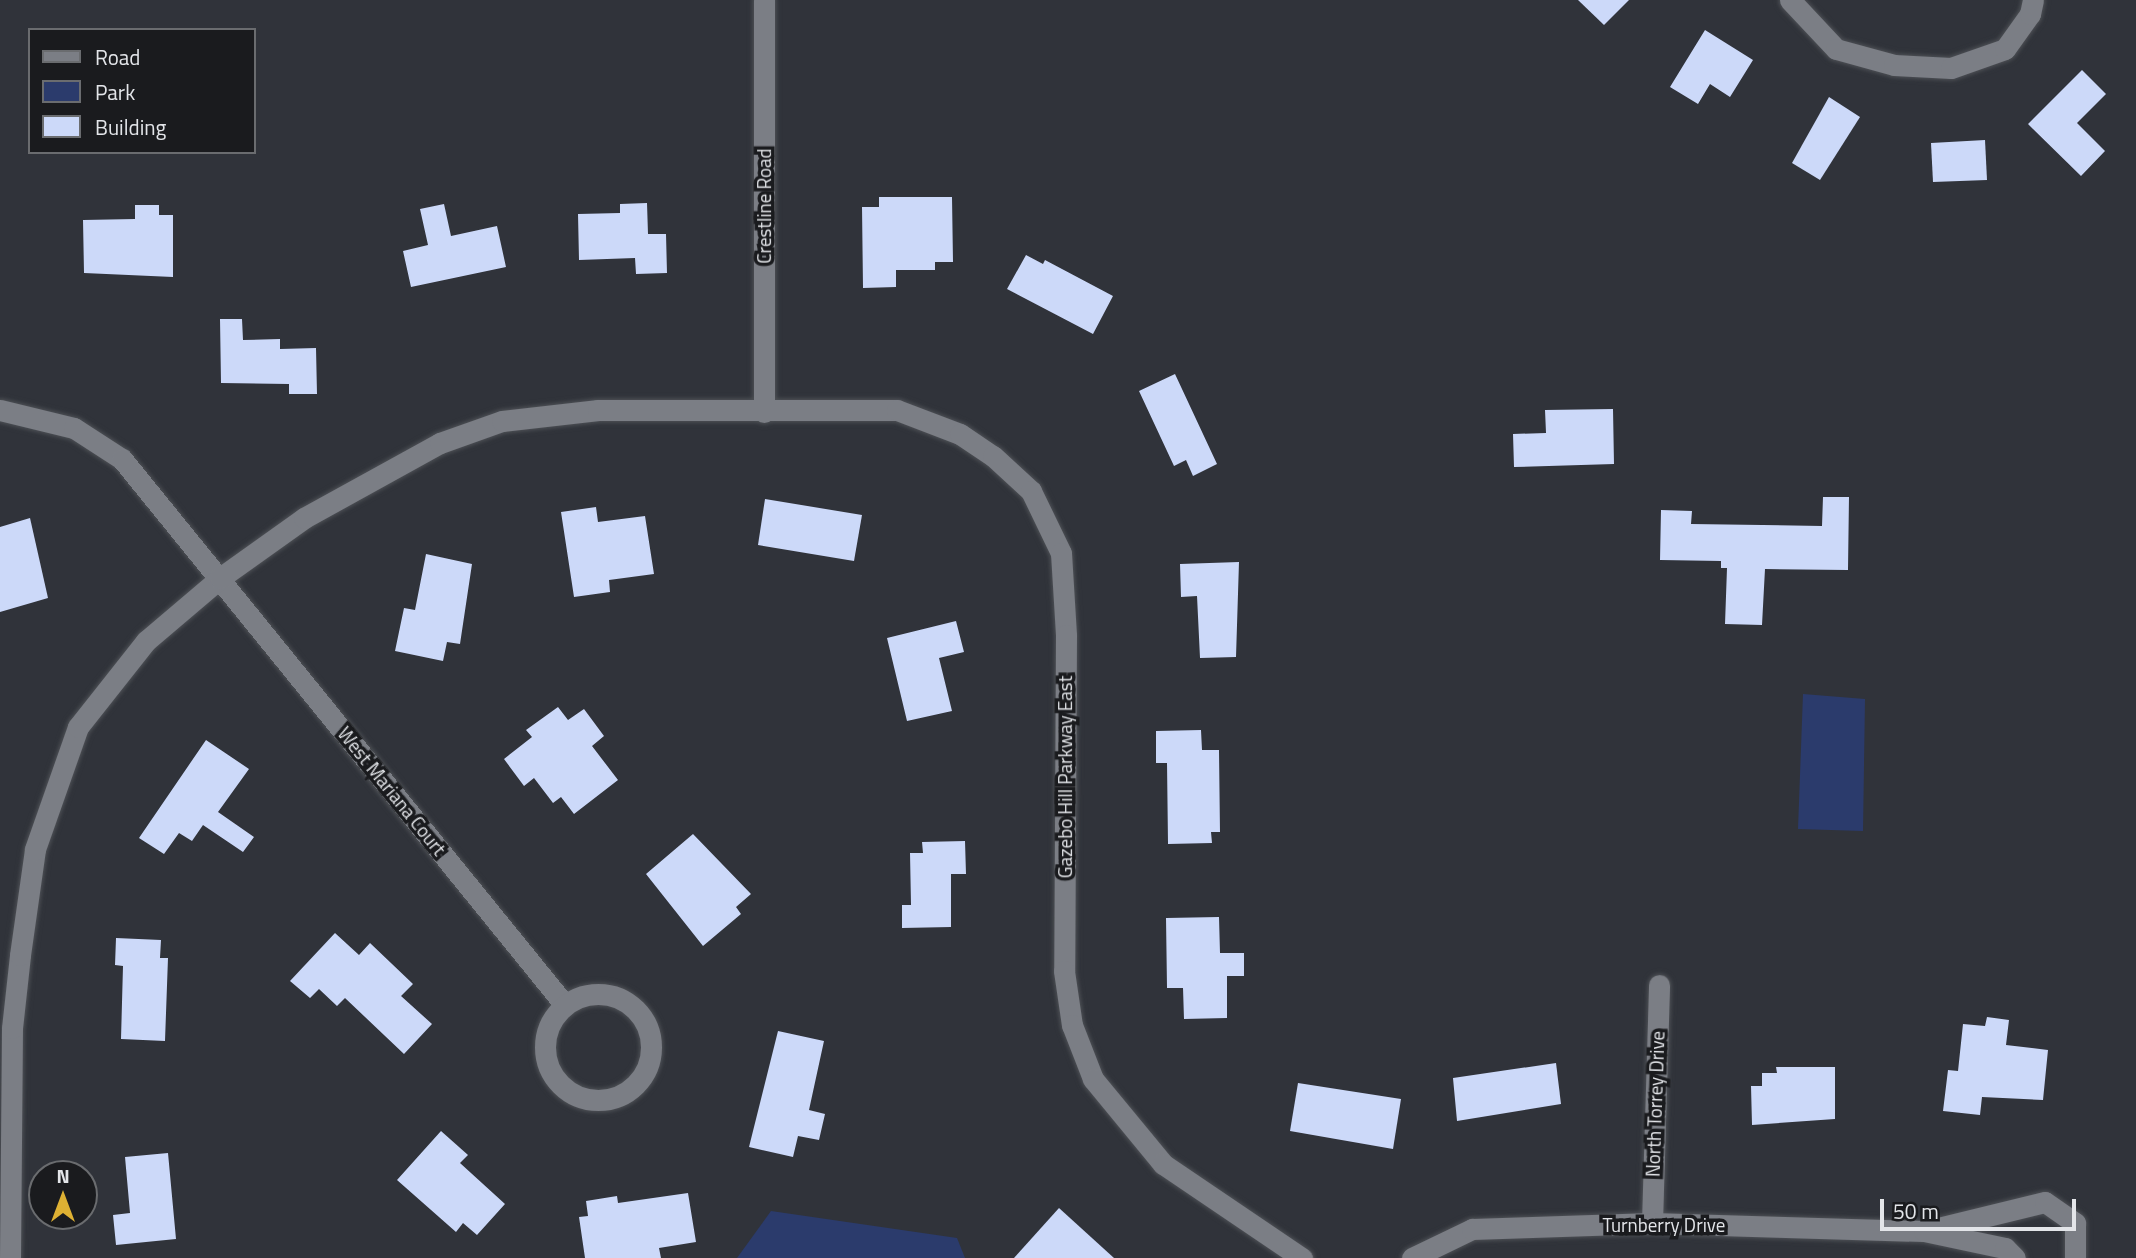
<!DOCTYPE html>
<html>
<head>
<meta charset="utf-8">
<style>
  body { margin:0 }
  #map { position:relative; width:2136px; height:1258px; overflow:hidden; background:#30333a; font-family:"Titillium Web",sans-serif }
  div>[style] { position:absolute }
  .green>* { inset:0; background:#2b3b6c }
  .building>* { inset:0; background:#ccd9f9 }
  .roads { filter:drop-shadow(0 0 2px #4d5055) drop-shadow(0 0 2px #4d5055) }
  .minor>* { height:21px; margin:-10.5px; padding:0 10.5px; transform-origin:10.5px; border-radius:10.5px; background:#7b7e85 }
  .minor>.ring { margin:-10.5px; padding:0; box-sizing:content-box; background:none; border:21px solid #7b7e85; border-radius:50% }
  span { translate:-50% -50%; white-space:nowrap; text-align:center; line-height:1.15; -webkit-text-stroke:7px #1a1b1e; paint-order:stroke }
  .street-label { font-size:19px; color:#e3e5e9 }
  .legend { position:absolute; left:28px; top:28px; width:228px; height:126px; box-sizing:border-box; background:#1a1b1e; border:2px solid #6a6c6f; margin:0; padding:9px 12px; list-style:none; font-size:21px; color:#e3e5e9 }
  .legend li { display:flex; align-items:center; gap:14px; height:35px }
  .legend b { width:35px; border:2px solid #6a6c6f }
  .north { position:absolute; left:28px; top:1160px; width:70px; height:70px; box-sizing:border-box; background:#1a1b1e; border:2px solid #6a6c6f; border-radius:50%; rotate:0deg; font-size:19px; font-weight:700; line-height:28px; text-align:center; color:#e3e5e9 }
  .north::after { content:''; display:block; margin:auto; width:24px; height:32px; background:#deb133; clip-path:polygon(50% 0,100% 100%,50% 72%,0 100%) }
  .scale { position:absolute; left:1880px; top:1199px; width:196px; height:32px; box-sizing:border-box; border:4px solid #e3e5e9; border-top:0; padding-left:9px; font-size:21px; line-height:24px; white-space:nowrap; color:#e3e5e9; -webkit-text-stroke:5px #1a1b1e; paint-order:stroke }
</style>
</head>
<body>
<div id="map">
  <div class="green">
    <i style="clip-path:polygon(1803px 694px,1865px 699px,1863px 831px,1798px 829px)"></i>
    <i style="clip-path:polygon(771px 1211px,957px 1238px,965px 1258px,737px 1258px)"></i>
  </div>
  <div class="building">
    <i style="clip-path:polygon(1578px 0,1629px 0,1604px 25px)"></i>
    <i style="clip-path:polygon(1705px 30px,1753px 60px,1730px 97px,1710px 84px,1698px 104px,1670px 87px)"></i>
    <i style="clip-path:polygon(2082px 70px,2106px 94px,2077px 123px,2105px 151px,2081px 176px,2028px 124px)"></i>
    <i style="clip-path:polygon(1829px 97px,1860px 117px,1820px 180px,1792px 163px)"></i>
    <i style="clip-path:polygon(1985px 140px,1987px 180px,1933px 182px,1931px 143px)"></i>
    <i style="clip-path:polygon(879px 197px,952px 197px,953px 262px,935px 262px,935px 270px,896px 270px,896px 287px,863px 288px,862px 207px,879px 207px)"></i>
    <i style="clip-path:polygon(647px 203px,648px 234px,666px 234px,667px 273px,636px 274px,635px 258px,579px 260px,578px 214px,620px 213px,620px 204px)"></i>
    <i style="clip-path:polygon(444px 204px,451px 236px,497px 226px,506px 267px,411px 287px,403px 251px,428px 245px,420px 209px)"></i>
    <i style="clip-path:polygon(135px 205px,159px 205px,159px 215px,173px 215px,173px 277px,84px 273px,83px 220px,135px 219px)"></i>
    <i style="clip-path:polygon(1026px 255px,1043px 264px,1045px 260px,1113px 296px,1093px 334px,1007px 289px)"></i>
    <i style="clip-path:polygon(220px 319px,242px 319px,243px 340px,280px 339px,280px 349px,316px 348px,317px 394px,289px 394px,289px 384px,221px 383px)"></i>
    <i style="clip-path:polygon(1175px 374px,1217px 464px,1193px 476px,1186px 460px,1174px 466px,1139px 391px)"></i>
    <i style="clip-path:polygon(1613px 409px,1614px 464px,1514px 467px,1513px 434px,1546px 433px,1545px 410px)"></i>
    <i style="clip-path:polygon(1823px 497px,1849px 497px,1848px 570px,1765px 569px,1762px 625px,1725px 624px,1727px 568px,1721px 568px,1721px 561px,1660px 560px,1661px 510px,1692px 511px,1691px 524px,1822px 526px)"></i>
    <i style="clip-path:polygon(765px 499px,862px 515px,854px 561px,758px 545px)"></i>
    <i style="clip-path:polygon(596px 507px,598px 522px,645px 516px,654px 574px,609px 580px,610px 592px,574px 597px,561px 512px)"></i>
    <i style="clip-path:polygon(30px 518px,48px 598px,0 612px,0 527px)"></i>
    <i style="clip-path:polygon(426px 554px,472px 564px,460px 644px,447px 642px,443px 661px,395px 651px,404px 608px,415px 610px)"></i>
    <i style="clip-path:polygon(1239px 562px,1236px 657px,1200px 658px,1197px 596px,1181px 597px,1180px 564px)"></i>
    <i style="clip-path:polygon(956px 621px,964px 652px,939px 658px,952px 711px,907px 721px,887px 638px)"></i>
    <i style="clip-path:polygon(558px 707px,568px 720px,584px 709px,604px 736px,592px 746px,618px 780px,574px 814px,561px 797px,553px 803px,534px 778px,524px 786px,504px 759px,532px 737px,526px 730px)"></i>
    <i style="clip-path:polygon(1201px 730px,1202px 750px,1219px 750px,1220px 832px,1211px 832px,1212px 843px,1168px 844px,1167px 763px,1156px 763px,1156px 731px)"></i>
    <i style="clip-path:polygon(206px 740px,249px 769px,218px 812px,254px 837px,243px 852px,203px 825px,192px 841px,179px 833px,164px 854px,139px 838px)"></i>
    <i style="clip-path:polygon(693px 834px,751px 894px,736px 907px,741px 914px,703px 946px,646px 874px)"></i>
    <i style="clip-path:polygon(965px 841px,966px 874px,951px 874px,951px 927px,902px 928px,902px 905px,911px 905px,910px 853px,923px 853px,922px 842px)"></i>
    <i style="clip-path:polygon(1219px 917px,1220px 953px,1244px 953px,1244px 976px,1227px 976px,1227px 1018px,1184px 1019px,1183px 988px,1167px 988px,1166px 918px)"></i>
    <i style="clip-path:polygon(335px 933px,359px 955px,370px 943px,413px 984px,401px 996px,432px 1024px,404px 1054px,345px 998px,337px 1006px,319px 989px,310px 998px,290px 981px)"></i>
    <i style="clip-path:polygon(116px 938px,161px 940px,160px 958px,168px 958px,165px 1041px,121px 1039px,123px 966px,115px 965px)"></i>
    <i style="clip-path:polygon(1987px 1017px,2009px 1020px,2006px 1045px,2048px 1050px,2043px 1100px,1982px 1097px,1980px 1115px,1943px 1111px,1948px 1070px,1958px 1071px,1963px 1024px,1985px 1026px)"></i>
    <i style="clip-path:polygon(778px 1031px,824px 1041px,809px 1110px,825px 1114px,819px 1140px,798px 1136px,793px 1157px,749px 1147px)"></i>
    <i style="clip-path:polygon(1556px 1063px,1561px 1104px,1457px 1121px,1453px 1078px)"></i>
    <i style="clip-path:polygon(1776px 1067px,1835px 1067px,1835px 1119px,1752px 1125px,1751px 1086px,1762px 1086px,1762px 1073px,1777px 1073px)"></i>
    <i style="clip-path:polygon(1298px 1083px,1401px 1099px,1393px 1149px,1290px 1131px)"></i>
    <i style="clip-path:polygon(441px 1131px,468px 1155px,460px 1163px,505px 1204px,477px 1235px,463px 1223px,456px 1232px,397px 1180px)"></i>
    <i style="clip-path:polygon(168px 1153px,176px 1239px,116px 1245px,113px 1215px,130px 1213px,125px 1157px)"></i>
    <i style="clip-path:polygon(688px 1193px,696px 1242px,659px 1248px,661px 1258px,585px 1258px,579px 1217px,588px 1216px,586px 1201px,617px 1196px,618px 1203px)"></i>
    <i style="clip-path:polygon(1059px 1208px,1114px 1258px,1014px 1258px)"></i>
  </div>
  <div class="roads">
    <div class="minor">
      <i style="left:764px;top:0;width:412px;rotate:90deg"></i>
      <i style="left:1790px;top:0;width:67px;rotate:46.8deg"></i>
      <i style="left:1836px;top:49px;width:60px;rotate:15.4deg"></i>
      <i style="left:1894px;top:65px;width:57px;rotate:3deg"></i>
      <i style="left:1951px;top:68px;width:57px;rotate:-19.4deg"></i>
      <i style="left:2005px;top:49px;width:43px;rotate:-54.5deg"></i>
      <i style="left:2030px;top:14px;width:14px;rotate:-78deg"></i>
      <i style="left:0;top:410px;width:76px;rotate:13.7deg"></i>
      <i style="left:74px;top:428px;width:57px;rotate:32.9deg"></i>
      <i style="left:122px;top:459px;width:703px;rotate:50.95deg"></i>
      <i class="ring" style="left:545px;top:994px;width:85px;height:85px"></i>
      <i style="left:1652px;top:1223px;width:238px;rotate:-88.3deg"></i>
      <i style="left:1930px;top:1230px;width:118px;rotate:-13.7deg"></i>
      <i style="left:2045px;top:1202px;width:37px;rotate:35deg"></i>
      <i style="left:2075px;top:1223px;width:35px;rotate:90deg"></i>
      <i style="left:10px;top:1258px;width:230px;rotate:-89.5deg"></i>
      <i style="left:12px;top:1028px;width:73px;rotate:-83.7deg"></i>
      <i style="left:20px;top:955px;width:107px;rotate:-81.9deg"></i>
      <i style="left:35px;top:849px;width:129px;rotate:-70.6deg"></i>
      <i style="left:78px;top:727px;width:110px;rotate:-51.7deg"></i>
      <i style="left:146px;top:641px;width:97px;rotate:-40.4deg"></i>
      <i style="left:220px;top:578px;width:103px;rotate:-35.5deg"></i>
      <i style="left:304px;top:518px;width:155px;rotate:-28.9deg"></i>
      <i style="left:440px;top:443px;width:66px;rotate:-19.5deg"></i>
      <i style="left:502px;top:421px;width:97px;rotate:-6.5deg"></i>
      <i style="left:598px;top:410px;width:299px"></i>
      <i style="left:897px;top:410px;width:67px;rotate:20.9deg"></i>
      <i style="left:960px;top:434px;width:40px;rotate:34deg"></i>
      <i style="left:993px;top:456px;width:52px;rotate:42.6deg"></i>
      <i style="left:1031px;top:491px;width:69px;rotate:64.2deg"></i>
      <i style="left:1061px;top:553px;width:82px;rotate:86.5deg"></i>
      <i style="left:1066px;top:635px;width:336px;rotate:90.3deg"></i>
      <i style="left:1064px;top:971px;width:55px;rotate:81.6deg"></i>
      <i style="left:1072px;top:1025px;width:58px;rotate:68.7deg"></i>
      <i style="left:1093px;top:1079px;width:110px;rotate:50.5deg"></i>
      <i style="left:1163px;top:1164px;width:168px;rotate:34.1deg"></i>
      <i style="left:1412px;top:1258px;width:67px;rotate:-25.8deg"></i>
      <i style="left:1472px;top:1229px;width:180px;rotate:-1.9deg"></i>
      <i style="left:1652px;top:1223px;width:272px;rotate:1.7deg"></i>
      <i style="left:1924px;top:1231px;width:83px;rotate:11.9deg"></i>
      <i style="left:2005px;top:1248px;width:14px;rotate:45deg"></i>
    </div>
  </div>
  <div class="street-label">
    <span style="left:764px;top:206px;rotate:-90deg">Crestline Road</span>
    <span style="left:1065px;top:777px;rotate:-90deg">Gazebo Hill Parkway East</span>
    <span style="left:392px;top:791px;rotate:51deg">West Mariana Court</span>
    <span style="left:1655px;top:1104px;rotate:-88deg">North Torrey Drive</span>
    <span style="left:1664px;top:1225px">Turnberry Drive</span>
  </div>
  <ul class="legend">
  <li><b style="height:9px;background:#7b7e85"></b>Road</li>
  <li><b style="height:19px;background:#2b3b6c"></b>Park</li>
  <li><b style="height:19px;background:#ccd9f9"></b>Building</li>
  </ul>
  <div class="north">N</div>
  <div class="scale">50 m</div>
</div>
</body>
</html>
